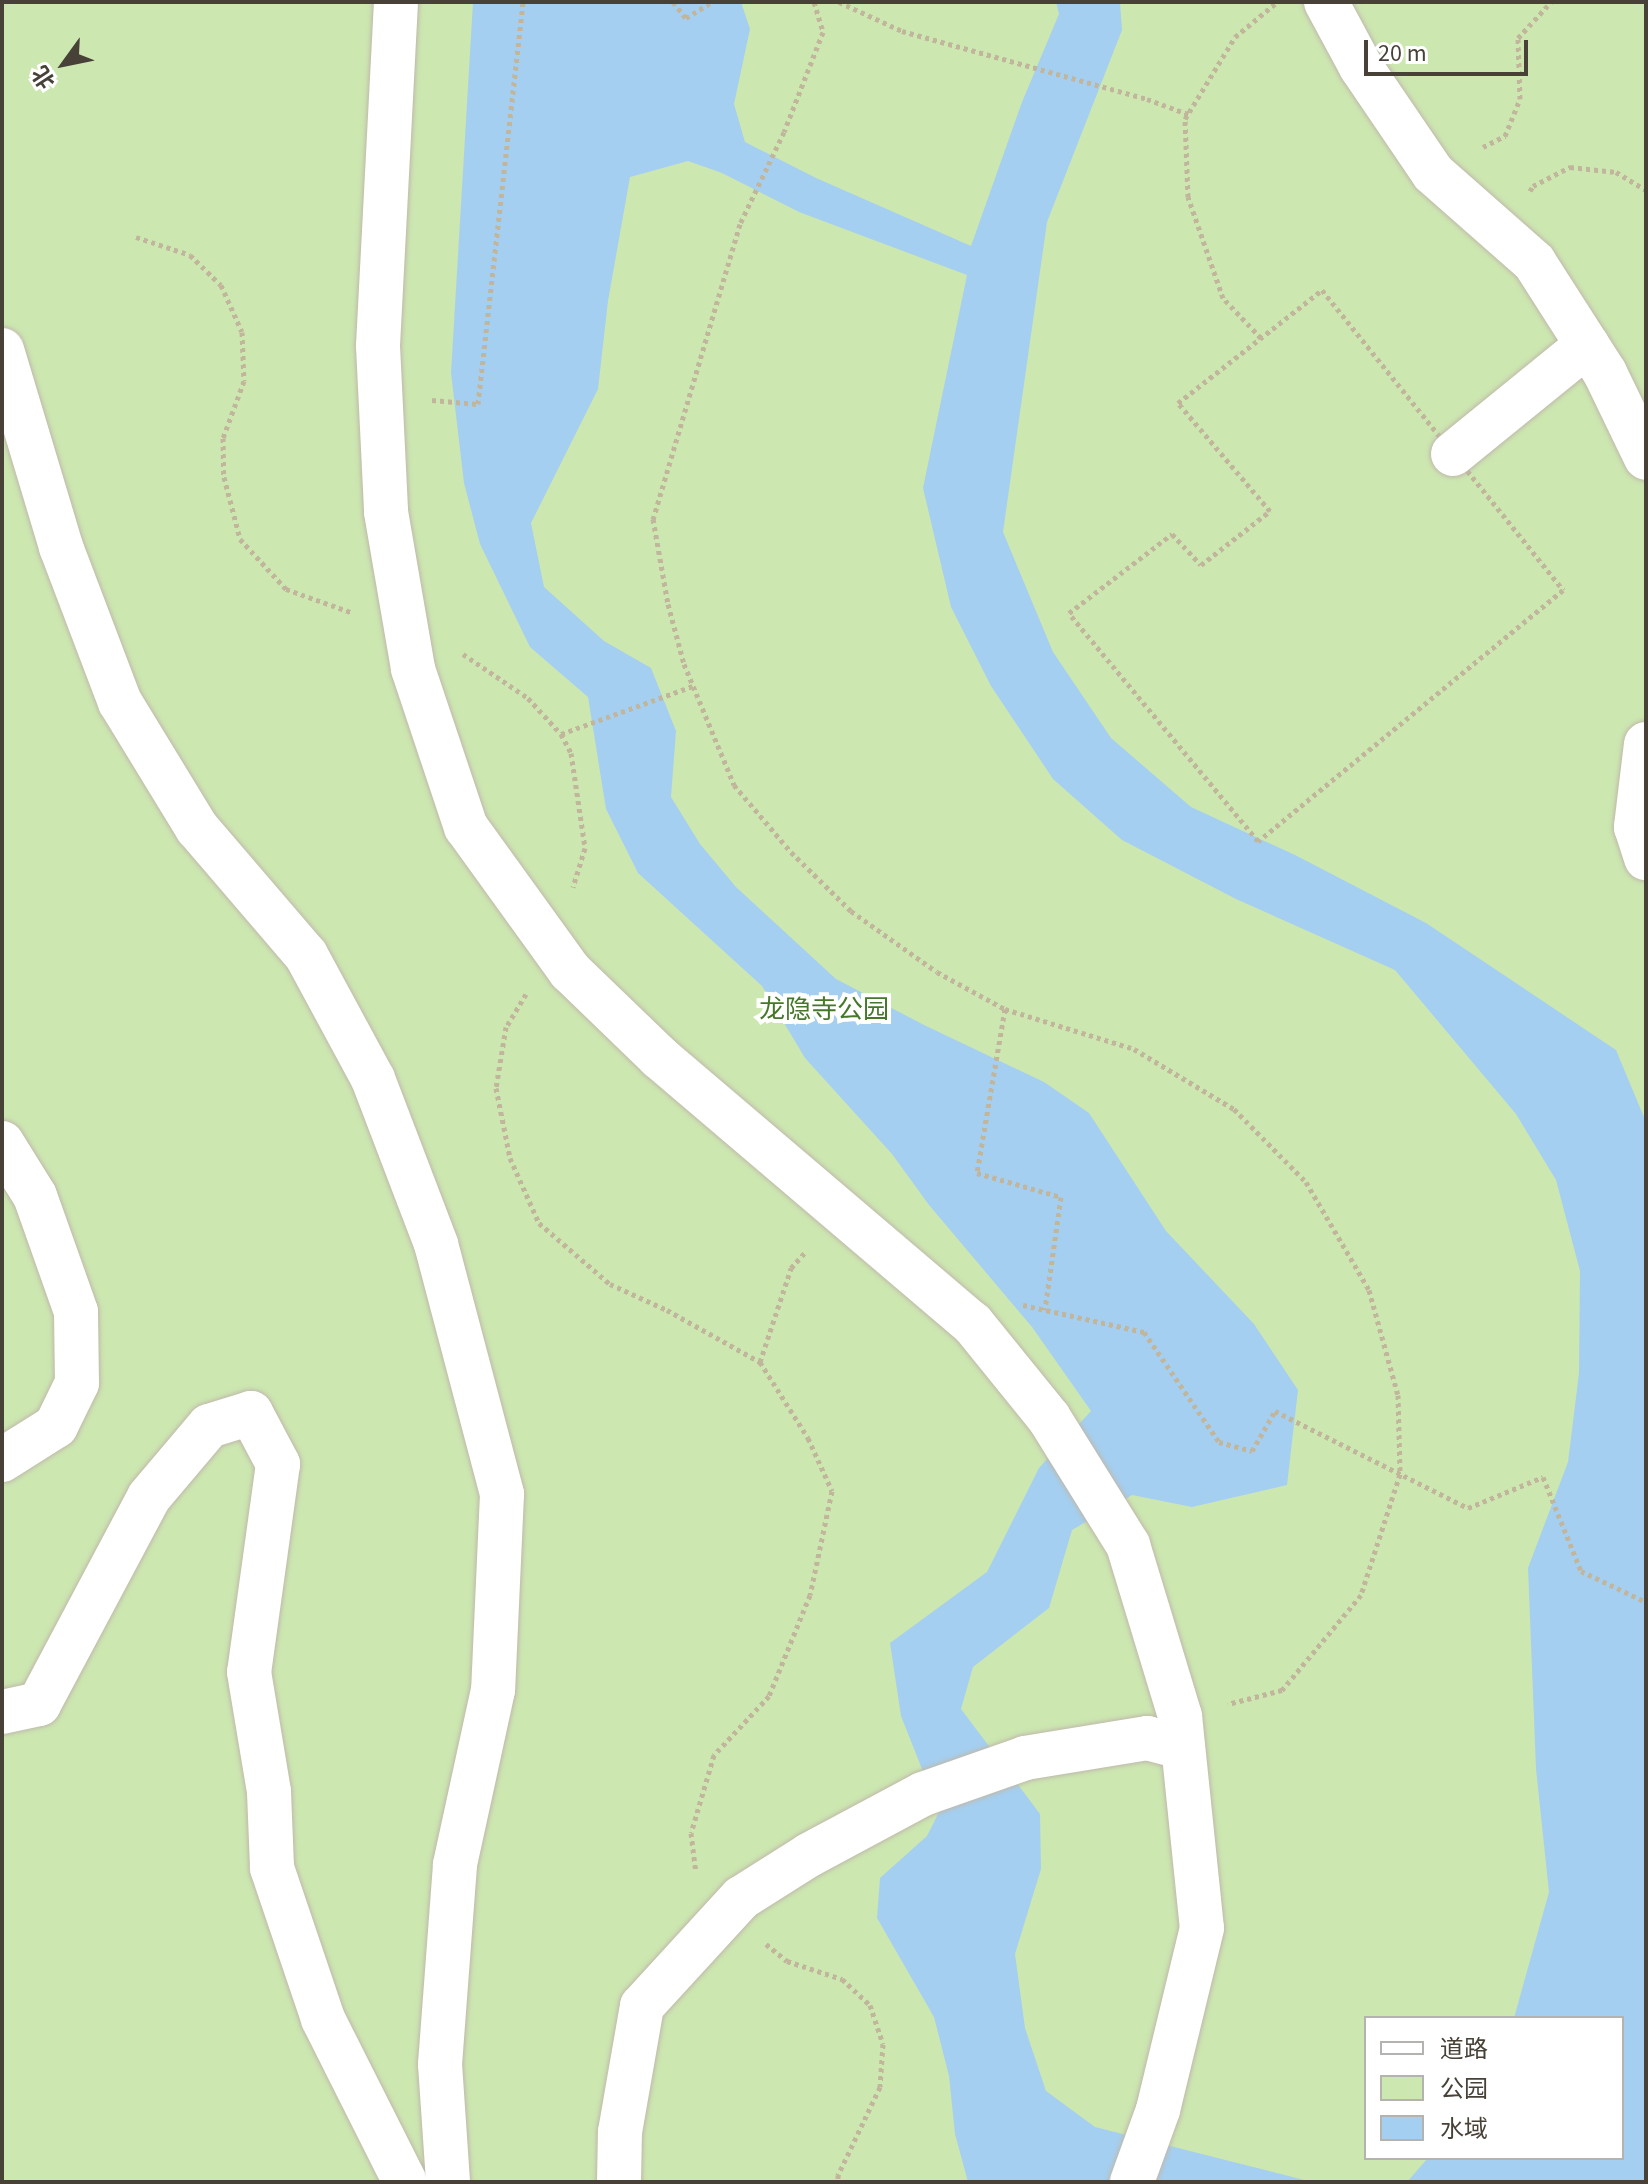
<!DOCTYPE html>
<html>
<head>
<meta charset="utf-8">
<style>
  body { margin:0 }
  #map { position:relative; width:1648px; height:2184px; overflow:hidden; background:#f4f0e8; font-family:"Source Sans 3","Noto Sans SC",sans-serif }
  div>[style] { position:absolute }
  .green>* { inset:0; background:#cde7b1 }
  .water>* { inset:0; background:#a5cff0 }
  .path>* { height:5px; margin-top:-2.5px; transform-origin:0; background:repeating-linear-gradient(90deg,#c1b59c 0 4px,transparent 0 8px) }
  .roads { filter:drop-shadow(0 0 2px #bfb9aa) drop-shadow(0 0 2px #bfb9aa) }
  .minor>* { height:44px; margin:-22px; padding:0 22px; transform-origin:22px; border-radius:22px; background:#fff }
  span { translate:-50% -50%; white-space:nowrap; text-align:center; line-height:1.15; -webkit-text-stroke:8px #fff; paint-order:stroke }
  .park-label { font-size:26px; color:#45782a }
  .frame { position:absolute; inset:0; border:4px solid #474137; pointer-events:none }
  .legend { position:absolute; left:1364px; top:2016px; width:260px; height:144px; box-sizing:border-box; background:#fff; border:2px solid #b5b3af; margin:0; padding:10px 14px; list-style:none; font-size:24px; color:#474137 }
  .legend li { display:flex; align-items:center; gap:16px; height:40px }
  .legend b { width:40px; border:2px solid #b5b3af }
  .north { position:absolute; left:24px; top:24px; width:80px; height:80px; -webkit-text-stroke:6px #fff; paint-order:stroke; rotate:237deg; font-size:22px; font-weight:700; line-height:32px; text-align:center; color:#474137 }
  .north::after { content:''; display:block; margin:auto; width:28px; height:36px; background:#474137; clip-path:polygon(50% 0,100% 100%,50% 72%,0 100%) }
  .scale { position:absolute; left:1364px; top:40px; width:164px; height:36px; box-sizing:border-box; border:4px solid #474137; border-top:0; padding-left:10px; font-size:24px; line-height:28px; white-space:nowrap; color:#474137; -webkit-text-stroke:6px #fff; paint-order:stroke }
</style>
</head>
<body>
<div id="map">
  <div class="green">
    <i style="clip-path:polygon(evenodd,2px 2px,1646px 2px,1646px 2182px,2px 2182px,2px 2px,1366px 2018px,1622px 2018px,1622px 2158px,1366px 2158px,1366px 2018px)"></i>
  </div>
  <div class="water">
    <i style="clip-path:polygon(473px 2px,741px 2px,750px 29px,734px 104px,745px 142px,816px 178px,971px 246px,1022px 102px,1059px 14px,1056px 2px,1120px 2px,1122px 30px,1047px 222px,1003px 532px,1053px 652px,1111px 738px,1191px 807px,1295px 855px,1426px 923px,1616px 1050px,1646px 1122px,1646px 2182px,1407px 2182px,1428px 2158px,1622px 2158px,1622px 2018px,1514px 2018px,1549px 1892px,1536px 1769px,1528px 1568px,1568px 1462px,1579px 1373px,1580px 1271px,1556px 1180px,1516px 1114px,1395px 970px,1236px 899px,1122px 840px,1053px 779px,991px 686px,951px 607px,923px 488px,967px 275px,799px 212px,722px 173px,688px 161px,630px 177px,608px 301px,598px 389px,531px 523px,544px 587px,604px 641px,651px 668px,676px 731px,671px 797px,700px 844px,736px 887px,836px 979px,924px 1025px,1044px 1082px,1089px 1113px,1166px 1231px,1254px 1324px,1298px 1390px,1287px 1485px,1192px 1507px,1132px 1495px,1072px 1530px,1049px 1608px,973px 1667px,961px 1709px,1040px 1814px,1041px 1869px,1015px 1954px,1025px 2028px,1046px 2091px,1095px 2127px,1312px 2182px,968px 2182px,955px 2134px,949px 2076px,934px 2017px,877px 1918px,880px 1878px,927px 1836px,939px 1812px,901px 1716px,890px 1643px,987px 1572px,1039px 1468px,1091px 1411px,1032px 1327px,929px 1205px,892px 1154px,805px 1058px,762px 986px,638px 873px,606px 809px,588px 697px,530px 647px,480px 544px,464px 483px,451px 373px)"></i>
  </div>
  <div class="path">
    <i style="left:673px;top:2px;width:21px;rotate:51deg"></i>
    <i style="left:686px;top:18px;width:31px;rotate:-32deg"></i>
    <i style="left:814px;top:2px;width:31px;rotate:73deg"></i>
    <i style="left:823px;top:32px;width:107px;rotate:111.3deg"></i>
    <i style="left:784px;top:132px;width:102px;rotate:115.6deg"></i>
    <i style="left:740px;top:224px;width:308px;rotate:106.4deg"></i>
    <i style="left:653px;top:519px;width:86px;rotate:80deg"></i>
    <i style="left:668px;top:604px;width:62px;rotate:75.1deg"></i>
    <i style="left:684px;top:664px;width:131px;rotate:67.5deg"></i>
    <i style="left:734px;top:785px;width:88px;rotate:49.6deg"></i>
    <i style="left:791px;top:852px;width:84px;rotate:44.5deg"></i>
    <i style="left:851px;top:911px;width:105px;rotate:35.3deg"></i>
    <i style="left:937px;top:972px;width:77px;rotate:28.6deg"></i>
    <i style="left:1005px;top:1009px;width:135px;rotate:17.2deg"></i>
    <i style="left:1134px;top:1049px;width:117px;rotate:31deg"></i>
    <i style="left:1234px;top:1109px;width:103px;rotate:45.4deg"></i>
    <i style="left:1306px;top:1182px;width:125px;rotate:59.7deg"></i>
    <i style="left:1369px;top:1290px;width:109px;rotate:74.6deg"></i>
    <i style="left:1398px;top:1395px;width:79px;rotate:88.5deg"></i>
    <i style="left:1400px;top:1474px;width:127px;rotate:107.9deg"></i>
    <i style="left:1361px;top:1595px;width:124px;rotate:129.7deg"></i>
    <i style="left:1282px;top:1690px;width:56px;rotate:165.5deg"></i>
    <i style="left:839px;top:2px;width:69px;rotate:24.7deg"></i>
    <i style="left:902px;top:31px;width:254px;rotate:15.5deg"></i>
    <i style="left:1147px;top:99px;width:44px;rotate:20.1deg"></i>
    <i style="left:1483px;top:147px;width:25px;rotate:-27deg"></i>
    <i style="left:1505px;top:136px;width:40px;rotate:-68deg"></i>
    <i style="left:1520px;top:99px;width:61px;rotate:-91.9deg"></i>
    <i style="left:1518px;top:38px;width:49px;rotate:-47.5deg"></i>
    <i style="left:1530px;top:191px;width:6px;rotate:-59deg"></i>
    <i style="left:1533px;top:186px;width:42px;rotate:-27.2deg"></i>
    <i style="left:1570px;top:167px;width:46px;rotate:6.2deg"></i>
    <i style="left:1616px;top:172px;width:35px;rotate:31deg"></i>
    <i style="left:136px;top:237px;width:57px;rotate:18.4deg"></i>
    <i style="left:190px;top:255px;width:43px;rotate:44.1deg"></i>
    <i style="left:221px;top:285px;width:51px;rotate:65.9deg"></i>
    <i style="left:242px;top:332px;width:49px;rotate:87.7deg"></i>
    <i style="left:244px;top:381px;width:61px;rotate:110.2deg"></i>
    <i style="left:223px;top:438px;width:39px;rotate:89deg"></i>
    <i style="left:224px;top:477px;width:64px;rotate:75.5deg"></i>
    <i style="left:240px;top:539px;width:68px;rotate:47.4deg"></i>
    <i style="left:286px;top:589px;width:71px;rotate:19.7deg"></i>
    <i style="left:1322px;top:290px;width:385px;rotate:51.2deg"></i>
    <i style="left:1563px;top:590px;width:395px;rotate:140.5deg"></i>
    <i style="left:1258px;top:841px;width:296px;rotate:-129.7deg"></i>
    <i style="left:1069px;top:613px;width:130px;rotate:-37.5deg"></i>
    <i style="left:1172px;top:534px;width:42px;rotate:46.9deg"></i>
    <i style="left:1201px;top:565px;width:88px;rotate:-38deg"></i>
    <i style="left:1270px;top:511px;width:142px;rotate:-130.4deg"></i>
    <i style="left:1178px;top:403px;width:183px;rotate:-38.1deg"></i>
    <i style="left:1261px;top:338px;width:55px;rotate:-133.5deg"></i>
    <i style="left:1223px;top:298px;width:107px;rotate:-109.1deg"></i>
    <i style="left:1188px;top:197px;width:78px;rotate:-92.2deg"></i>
    <i style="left:1185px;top:119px;width:96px;rotate:-58.6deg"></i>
    <i style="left:1235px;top:37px;width:53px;rotate:-39.7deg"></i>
    <i style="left:432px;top:400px;width:46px;rotate:5deg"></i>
    <i style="left:478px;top:404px;width:405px;rotate:-83.6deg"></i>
    <i style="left:463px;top:654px;width:78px;rotate:34.1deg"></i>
    <i style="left:528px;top:698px;width:49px;rotate:47.5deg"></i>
    <i style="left:561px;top:734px;width:21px;rotate:62deg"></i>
    <i style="left:571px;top:753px;width:96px;rotate:81.6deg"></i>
    <i style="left:585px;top:848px;width:41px;rotate:107.1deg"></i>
    <i style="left:561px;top:734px;width:140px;rotate:-20deg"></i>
    <i style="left:526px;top:994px;width:39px;rotate:121deg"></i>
    <i style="left:506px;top:1027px;width:62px;rotate:99.3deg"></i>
    <i style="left:496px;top:1088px;width:71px;rotate:78.7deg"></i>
    <i style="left:510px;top:1158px;width:71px;rotate:66deg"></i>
    <i style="left:539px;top:1223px;width:94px;rotate:40.7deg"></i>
    <i style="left:610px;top:1284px;width:63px;rotate:24.5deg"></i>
    <i style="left:667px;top:1310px;width:107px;rotate:29.2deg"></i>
    <i style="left:760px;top:1362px;width:90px;rotate:57.7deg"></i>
    <i style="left:808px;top:1438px;width:58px;rotate:65.6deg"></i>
    <i style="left:832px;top:1491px;width:106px;rotate:101.9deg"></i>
    <i style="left:810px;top:1595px;width:109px;rotate:112.1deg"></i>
    <i style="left:769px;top:1696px;width:81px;rotate:133deg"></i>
    <i style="left:714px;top:1755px;width:81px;rotate:106.4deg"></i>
    <i style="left:691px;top:1833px;width:38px;rotate:83deg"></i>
    <i style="left:1005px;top:1009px;width:166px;rotate:99.7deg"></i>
    <i style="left:977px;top:1173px;width:87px;rotate:15.9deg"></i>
    <i style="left:1061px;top:1197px;width:114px;rotate:98.1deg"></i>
    <i style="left:1023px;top:1305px;width:124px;rotate:12.6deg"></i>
    <i style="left:1144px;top:1332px;width:133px;rotate:55.7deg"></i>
    <i style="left:1219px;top:1442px;width:34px;rotate:15deg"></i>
    <i style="left:1252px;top:1451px;width:46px;rotate:-60.1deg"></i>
    <i style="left:1275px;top:1411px;width:216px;rotate:26.7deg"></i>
    <i style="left:1468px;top:1508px;width:81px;rotate:-22.5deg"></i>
    <i style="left:1543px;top:1477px;width:101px;rotate:68deg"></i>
    <i style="left:1581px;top:1571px;width:72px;rotate:25.5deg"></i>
    <i style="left:760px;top:1362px;width:99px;rotate:-71.7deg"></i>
    <i style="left:791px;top:1268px;width:24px;rotate:-48deg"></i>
    <i style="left:766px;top:1944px;width:27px;rotate:39deg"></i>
    <i style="left:787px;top:1961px;width:58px;rotate:18.1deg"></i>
    <i style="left:842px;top:1979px;width:38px;rotate:43deg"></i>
    <i style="left:870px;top:2005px;width:41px;rotate:71.6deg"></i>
    <i style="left:883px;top:2044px;width:43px;rotate:94deg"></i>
    <i style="left:880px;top:2087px;width:98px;rotate:115.5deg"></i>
    <i style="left:838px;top:2175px;width:7px;rotate:90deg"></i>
  </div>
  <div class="roads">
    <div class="minor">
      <i style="left:396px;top:2px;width:344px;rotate:93deg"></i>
      <i style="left:378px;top:346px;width:166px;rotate:87.2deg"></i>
      <i style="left:386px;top:512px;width:159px;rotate:80.2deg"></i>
      <i style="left:413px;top:669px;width:167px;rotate:71.5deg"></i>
      <i style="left:466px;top:827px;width:178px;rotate:54.2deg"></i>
      <i style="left:570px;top:971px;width:124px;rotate:44deg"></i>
      <i style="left:659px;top:1057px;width:411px;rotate:40.4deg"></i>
      <i style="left:972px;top:1323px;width:122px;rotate:51deg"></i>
      <i style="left:1049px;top:1418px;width:150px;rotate:58.1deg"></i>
      <i style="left:1128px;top:1545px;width:179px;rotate:73.1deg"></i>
      <i style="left:1180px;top:1716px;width:213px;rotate:84.1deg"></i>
      <i style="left:1202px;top:1928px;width:187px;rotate:103.6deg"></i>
      <i style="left:1158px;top:2110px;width:77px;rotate:109.9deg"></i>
      <i style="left:1326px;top:2px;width:74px;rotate:61.7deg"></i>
      <i style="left:1361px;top:67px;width:128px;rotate:55.8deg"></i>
      <i style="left:1433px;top:173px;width:135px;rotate:41.4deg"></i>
      <i style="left:1534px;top:262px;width:132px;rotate:57.4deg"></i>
      <i style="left:1605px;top:373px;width:94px;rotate:64.2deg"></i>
      <i style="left:2px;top:350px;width:206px;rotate:73.3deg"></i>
      <i style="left:61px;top:547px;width:166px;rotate:69.2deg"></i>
      <i style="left:120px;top:702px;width:148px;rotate:58.6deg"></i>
      <i style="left:197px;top:828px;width:167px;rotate:49.4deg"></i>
      <i style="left:306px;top:955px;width:141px;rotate:61.6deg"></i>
      <i style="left:373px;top:1079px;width:177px;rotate:69.1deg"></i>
      <i style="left:436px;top:1244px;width:259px;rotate:75.2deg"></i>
      <i style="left:502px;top:1494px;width:196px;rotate:92.6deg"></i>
      <i style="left:493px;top:1690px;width:179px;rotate:102.3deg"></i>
      <i style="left:455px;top:1865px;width:200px;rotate:94.3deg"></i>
      <i style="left:440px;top:2064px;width:118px;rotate:86.1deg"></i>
      <i style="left:1453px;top:454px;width:173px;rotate:-39.1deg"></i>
      <i style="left:1646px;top:744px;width:84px;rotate:96.9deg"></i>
      <i style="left:1636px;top:827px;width:33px;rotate:72deg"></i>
      <i style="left:2px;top:1143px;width:62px;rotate:58.1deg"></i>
      <i style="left:35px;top:1196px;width:123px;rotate:70.5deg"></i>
      <i style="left:76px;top:1312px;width:71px;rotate:89.2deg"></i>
      <i style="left:77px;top:1383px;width:48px;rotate:116deg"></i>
      <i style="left:56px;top:1426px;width:64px;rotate:147.8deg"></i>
      <i style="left:2px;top:1712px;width:38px;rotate:-12deg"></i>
      <i style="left:39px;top:1704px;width:234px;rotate:-62deg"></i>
      <i style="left:149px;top:1497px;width:93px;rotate:-49.8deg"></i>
      <i style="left:209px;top:1426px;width:44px;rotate:-17.2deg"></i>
      <i style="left:251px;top:1413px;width:58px;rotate:62.1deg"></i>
      <i style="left:278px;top:1464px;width:210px;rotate:97.9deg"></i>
      <i style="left:249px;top:1672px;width:122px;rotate:80.5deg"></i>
      <i style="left:269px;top:1792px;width:76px;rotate:87.7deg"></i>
      <i style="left:272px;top:1868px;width:159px;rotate:71.3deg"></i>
      <i style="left:323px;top:2019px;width:182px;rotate:63.3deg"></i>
      <i style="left:619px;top:2182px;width:50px;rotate:-88.9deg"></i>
      <i style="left:620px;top:2132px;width:128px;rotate:-80.1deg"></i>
      <i style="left:642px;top:2006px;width:147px;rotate:-47.5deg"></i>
      <i style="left:741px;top:1898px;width:80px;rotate:-32.3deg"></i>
      <i style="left:809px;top:1855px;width:129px;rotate:-28.2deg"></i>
      <i style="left:923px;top:1794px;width:108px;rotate:-19.4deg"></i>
      <i style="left:1025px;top:1758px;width:124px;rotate:-9.3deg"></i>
      <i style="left:1147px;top:1738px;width:35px;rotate:15deg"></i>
    </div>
  </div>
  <div class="park-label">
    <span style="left:824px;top:1010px">龙隐寺公园</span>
  </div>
  <div class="frame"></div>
  <ul class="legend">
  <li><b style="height:10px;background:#fff"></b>道路</li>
  <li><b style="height:22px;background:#cde7b1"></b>公园</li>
  <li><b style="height:22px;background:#a5cff0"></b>水域</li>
  </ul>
  <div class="north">北</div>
  <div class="scale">20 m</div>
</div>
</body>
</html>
